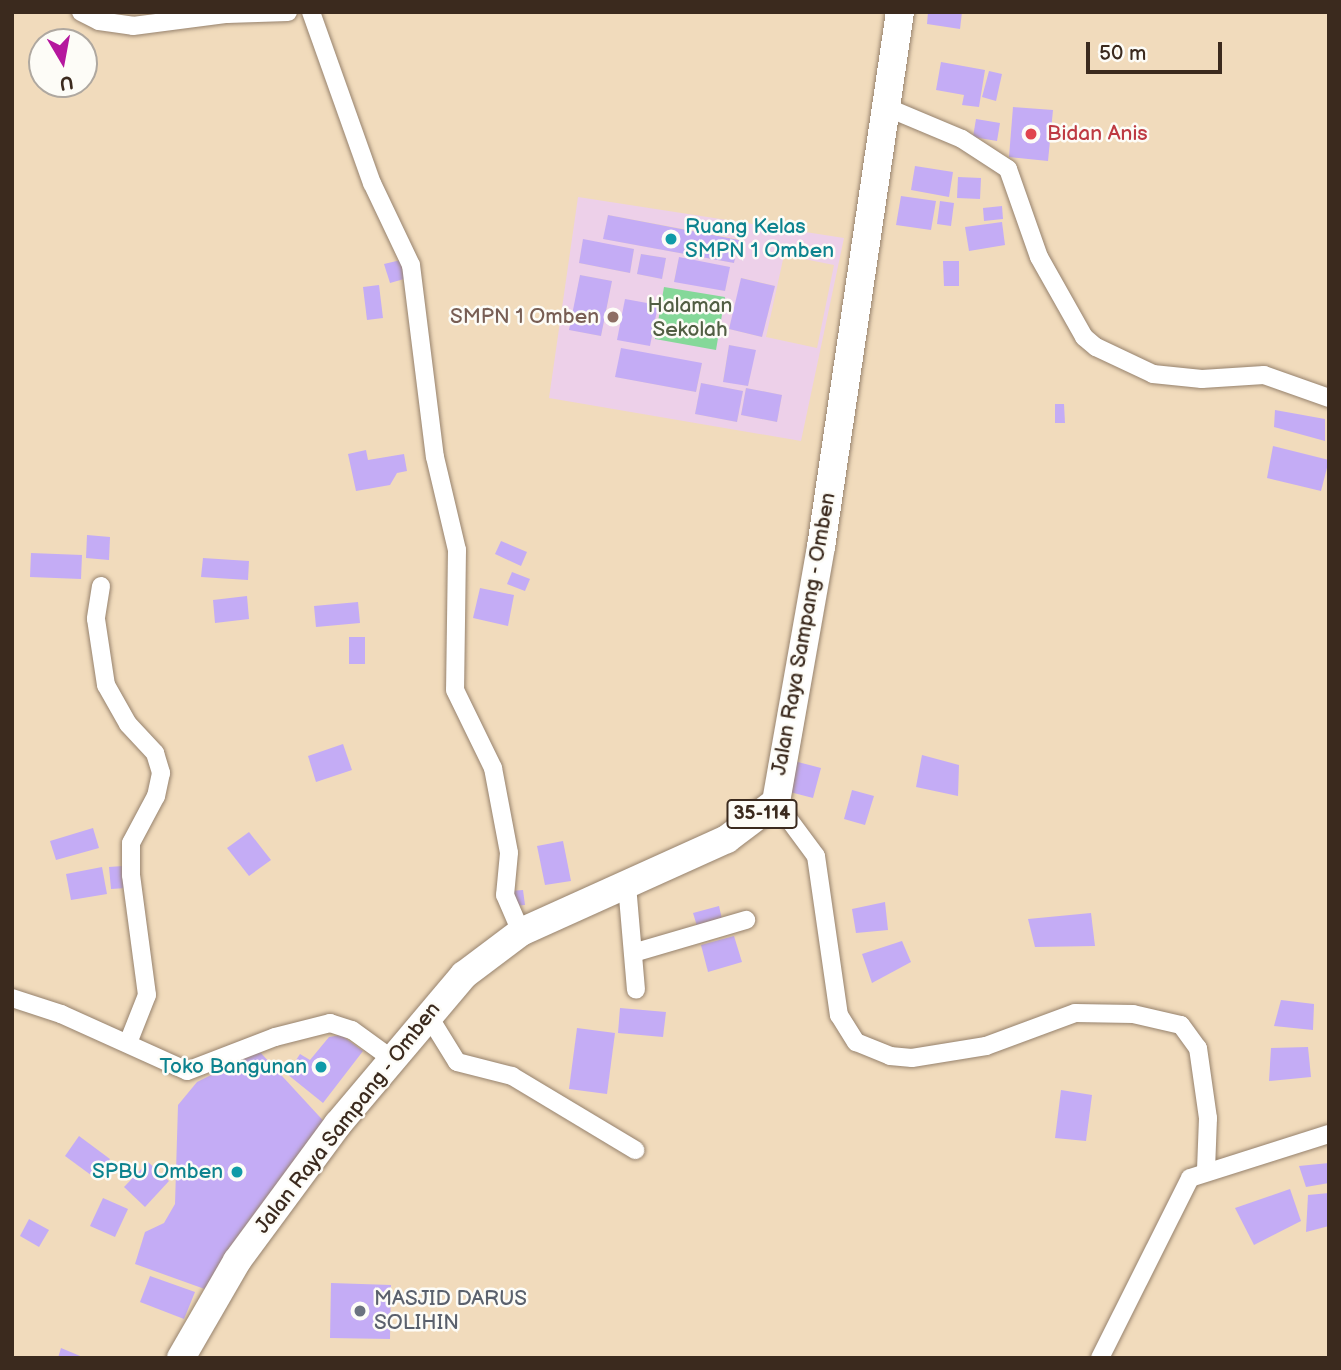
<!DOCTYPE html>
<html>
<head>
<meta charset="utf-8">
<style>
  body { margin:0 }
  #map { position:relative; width:1341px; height:1370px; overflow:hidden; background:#f1dbbc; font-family:"Balsamiq Sans",sans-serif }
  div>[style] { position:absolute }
  .built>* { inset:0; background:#edd0e9 }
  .green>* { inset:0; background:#85d899 }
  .building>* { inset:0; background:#c4acf5 }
  .roads { filter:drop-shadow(0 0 2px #96826d) drop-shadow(0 0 2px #96826d) }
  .street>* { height:18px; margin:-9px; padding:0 9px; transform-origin:9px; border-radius:9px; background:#fff }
  .primary>* { height:28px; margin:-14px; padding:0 14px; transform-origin:14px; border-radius:14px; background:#fff }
  .dots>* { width:19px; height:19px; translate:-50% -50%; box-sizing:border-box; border:4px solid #fdfcf7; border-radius:50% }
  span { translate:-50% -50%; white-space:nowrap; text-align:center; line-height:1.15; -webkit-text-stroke:5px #fdfcf7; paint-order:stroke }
  .shield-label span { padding:2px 5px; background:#fdfcf7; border:2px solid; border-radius:5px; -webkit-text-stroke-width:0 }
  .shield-label { font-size:19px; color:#3b2a1e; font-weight:700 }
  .health-label { font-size:21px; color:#be3a42 }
  .left { translate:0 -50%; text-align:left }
  .culture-label { font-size:21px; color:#0d838f }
  .right { translate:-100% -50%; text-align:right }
  .park-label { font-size:21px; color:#515e43 }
  .education-label { font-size:21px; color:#785e54 }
  .street-label { font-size:21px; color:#3b2a1e }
  .worship-label { font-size:21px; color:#5b616d }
  .frame { position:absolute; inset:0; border:14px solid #3b2a1e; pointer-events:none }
  .north { position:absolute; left:28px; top:28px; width:70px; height:70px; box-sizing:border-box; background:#fdfcf7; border:2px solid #afa8a0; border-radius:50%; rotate:170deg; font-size:19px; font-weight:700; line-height:28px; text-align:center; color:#3b2a1e }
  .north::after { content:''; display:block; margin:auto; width:24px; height:32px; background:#b5179e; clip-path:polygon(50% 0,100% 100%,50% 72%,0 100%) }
  .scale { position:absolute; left:1086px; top:42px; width:136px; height:32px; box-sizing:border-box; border:4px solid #3b2a1e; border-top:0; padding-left:9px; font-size:21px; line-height:24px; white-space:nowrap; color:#3b2a1e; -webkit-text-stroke:5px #fdfcf7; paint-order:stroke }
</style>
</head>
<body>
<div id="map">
  <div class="built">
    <i style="clip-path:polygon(evenodd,578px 197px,844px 238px,801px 441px,549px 398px,578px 197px,608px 215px,738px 239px,734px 263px,604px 239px,608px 215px,578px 197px,583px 240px,634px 249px,630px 273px,579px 263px,583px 240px,578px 197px,641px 254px,666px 258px,662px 279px,637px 274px,641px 254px,578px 197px,784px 255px,834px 265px,817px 348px,766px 337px,784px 255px,578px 197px,679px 258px,729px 267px,725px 291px,674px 281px,679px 258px,578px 197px,580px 275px,612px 281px,601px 336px,570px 330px,580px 275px,578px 197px,742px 278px,775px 286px,762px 337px,729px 329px,742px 278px,578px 197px,729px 345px,755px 350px,748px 386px,723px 381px,729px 345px,578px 197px,621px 349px,702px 364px,696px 392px,616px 377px,621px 349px,578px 197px,701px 383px,743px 391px,737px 422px,695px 414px,701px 383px,578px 197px,746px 388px,782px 395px,777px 422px,741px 415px,746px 388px)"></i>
  </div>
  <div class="green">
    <i style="clip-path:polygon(664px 287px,725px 297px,716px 350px,655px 339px)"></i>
  </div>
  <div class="building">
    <i style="clip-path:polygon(928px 12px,962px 12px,960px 29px,927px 24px)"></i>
    <i style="clip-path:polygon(941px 62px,985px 70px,979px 107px,962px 105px,964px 95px,936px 90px)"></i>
    <i style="clip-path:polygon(989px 71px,1002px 74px,996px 101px,982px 97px)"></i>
    <i style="clip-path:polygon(1013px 107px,1053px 110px,1048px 161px,1009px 157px)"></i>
    <i style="clip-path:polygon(976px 119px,1000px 123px,997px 141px,973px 137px)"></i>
    <i style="clip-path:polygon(915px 166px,953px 172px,949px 197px,911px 190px)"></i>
    <i style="clip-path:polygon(958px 177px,981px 178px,980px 199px,957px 198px)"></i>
    <i style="clip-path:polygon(901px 196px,936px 201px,931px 230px,896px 225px)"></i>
    <i style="clip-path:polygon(940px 201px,954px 203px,951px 226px,937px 224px)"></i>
    <i style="clip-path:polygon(1002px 206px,1003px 219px,984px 221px,983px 208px)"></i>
    <i style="clip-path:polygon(608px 215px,739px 240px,734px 263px,603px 239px)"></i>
    <i style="clip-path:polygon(1002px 222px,1005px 245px,969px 251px,965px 227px)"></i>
    <i style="clip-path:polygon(583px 239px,634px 249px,630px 273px,579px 263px)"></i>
    <i style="clip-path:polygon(641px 254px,666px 258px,662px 279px,637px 274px)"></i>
    <i style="clip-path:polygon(679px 257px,730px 267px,725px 291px,674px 282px)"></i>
    <i style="clip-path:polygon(405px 259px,411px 277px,390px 283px,384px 264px)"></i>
    <i style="clip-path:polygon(943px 261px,959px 261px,959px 286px,944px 286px)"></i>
    <i style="clip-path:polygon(580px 275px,612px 281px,601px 336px,569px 330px)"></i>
    <i style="clip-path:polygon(741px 278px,775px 286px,762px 337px,729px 329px)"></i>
    <i style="clip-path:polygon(379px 285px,383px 318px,367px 320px,363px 287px)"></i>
    <i style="clip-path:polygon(625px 299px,658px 305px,650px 346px,617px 340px)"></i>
    <i style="clip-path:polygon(729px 345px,756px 350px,748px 386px,723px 382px)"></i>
    <i style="clip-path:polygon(621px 348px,702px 363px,696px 392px,615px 377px)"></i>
    <i style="clip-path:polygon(701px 383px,743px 391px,737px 422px,695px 414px)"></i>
    <i style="clip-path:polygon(746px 388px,782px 395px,777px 422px,741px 415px)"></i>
    <i style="clip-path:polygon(1055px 404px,1064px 404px,1065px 423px,1055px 423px)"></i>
    <i style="clip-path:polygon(1275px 410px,1325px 419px,1325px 441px,1274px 427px)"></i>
    <i style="clip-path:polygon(1273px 446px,1329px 460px,1321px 491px,1267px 478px)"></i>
    <i style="clip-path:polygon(366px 450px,368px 460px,404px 454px,407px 471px,397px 473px,390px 485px,356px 491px,348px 454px)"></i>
    <i style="clip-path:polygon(87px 535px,110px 537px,109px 560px,86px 558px)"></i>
    <i style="clip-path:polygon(501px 541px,527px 552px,521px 566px,495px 554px)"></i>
    <i style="clip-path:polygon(31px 553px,82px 555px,81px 579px,30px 577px)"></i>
    <i style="clip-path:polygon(203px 558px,249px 561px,248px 580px,201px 577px)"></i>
    <i style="clip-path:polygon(512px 572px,530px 579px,525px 591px,507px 584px)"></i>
    <i style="clip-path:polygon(480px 588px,514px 595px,508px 626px,473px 618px)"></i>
    <i style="clip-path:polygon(247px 596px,249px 619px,215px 623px,213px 600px)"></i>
    <i style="clip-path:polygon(358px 602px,360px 623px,316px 627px,314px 606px)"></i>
    <i style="clip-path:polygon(349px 637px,365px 637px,365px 664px,349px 664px)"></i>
    <i style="clip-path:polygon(343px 744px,352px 770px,316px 782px,308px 756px)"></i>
    <i style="clip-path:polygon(922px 755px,959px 765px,958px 796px,916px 787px)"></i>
    <i style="clip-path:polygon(794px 761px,821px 768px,813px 798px,786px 791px)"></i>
    <i style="clip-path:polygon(852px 790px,874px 796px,865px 825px,844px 819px)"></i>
    <i style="clip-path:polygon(93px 828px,99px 848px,56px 860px,50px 841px)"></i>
    <i style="clip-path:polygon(249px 832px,271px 860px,249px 876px,227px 848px)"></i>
    <i style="clip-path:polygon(563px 841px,571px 881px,545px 885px,537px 846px)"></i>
    <i style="clip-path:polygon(123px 866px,126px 888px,111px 889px,109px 867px)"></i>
    <i style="clip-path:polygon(102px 867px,107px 894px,71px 900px,66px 874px)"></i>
    <i style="clip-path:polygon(523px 890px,525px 905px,512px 906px,510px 891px)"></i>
    <i style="clip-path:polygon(885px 902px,888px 930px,856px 933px,852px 909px)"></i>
    <i style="clip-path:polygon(719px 906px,722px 919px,697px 926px,693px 913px)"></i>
    <i style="clip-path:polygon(1091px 913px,1095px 946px,1035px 947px,1028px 919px)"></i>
    <i style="clip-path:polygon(734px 936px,742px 962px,708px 972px,701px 945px)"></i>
    <i style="clip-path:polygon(902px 941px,911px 962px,872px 983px,862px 954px)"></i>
    <i style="clip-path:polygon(1281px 1000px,1314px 1004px,1313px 1030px,1274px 1026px)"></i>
    <i style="clip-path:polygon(620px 1008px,666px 1012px,663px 1037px,618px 1033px)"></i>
    <i style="clip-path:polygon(577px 1028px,615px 1033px,607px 1094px,569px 1089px)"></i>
    <i style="clip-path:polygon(341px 1035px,363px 1051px,323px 1103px,287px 1074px,300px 1054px,310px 1060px,329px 1037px)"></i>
    <i style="clip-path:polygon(1308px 1047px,1311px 1077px,1269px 1081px,1271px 1048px)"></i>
    <i style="clip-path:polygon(259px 1051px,330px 1128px,213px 1292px,135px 1264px,145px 1232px,164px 1223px,175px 1204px,178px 1105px,197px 1082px)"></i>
    <i style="clip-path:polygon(1061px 1090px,1092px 1095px,1086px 1141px,1055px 1138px)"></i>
    <i style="clip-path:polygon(79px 1136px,110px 1159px,95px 1178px,65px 1156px)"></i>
    <i style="clip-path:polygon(148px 1162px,169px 1181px,145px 1207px,124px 1187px)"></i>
    <i style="clip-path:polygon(1329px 1163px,1329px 1183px,1306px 1187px,1299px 1166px)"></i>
    <i style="clip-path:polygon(1290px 1189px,1301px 1221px,1254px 1245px,1235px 1208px)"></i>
    <i style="clip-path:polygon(1329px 1193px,1329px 1226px,1306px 1232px,1308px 1195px)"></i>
    <i style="clip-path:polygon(103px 1198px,128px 1209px,115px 1237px,90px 1226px)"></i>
    <i style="clip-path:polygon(29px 1219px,49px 1230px,39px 1247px,20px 1236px)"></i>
    <i style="clip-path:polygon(150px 1276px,195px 1292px,184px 1319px,140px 1302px)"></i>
    <i style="clip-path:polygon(331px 1283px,391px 1285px,390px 1339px,330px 1338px)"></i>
    <i style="clip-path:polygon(61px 1348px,85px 1358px,58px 1358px)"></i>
  </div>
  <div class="roads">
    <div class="street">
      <i style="left:81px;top:12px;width:20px;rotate:27deg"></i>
      <i style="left:99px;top:21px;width:34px;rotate:8deg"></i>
      <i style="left:133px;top:26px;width:95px;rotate:-7.3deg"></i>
      <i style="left:227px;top:14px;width:61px;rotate:-1.9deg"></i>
      <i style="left:311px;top:12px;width:182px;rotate:70.4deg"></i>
      <i style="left:372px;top:183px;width:91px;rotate:64.6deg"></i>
      <i style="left:411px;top:265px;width:193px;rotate:82.9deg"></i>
      <i style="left:435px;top:457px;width:96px;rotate:76.7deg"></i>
      <i style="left:457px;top:550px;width:140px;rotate:90.8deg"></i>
      <i style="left:455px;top:690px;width:87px;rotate:64deg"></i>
      <i style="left:493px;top:768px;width:86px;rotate:79.3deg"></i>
      <i style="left:509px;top:853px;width:42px;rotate:95.4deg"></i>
      <i style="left:505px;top:895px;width:40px;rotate:66.6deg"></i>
      <i style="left:886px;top:107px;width:82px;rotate:22.8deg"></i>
      <i style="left:962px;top:139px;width:55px;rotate:33.1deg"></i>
      <i style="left:1008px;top:169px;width:93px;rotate:70.6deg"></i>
      <i style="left:1039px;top:257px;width:92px;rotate:60.6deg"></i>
      <i style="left:1084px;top:337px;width:16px;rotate:40deg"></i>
      <i style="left:1096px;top:347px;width:63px;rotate:25.3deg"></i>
      <i style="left:1153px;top:374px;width:49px;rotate:5.8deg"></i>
      <i style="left:1202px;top:379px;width:62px;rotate:-3.7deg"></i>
      <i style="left:1264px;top:375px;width:69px;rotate:19.5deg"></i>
      <i style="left:101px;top:586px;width:33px;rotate:99deg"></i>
      <i style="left:96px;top:619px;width:67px;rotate:81.4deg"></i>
      <i style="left:106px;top:685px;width:45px;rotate:60.6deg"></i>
      <i style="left:128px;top:724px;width:40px;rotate:47deg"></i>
      <i style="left:155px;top:753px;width:21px;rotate:73deg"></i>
      <i style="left:161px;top:773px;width:24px;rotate:102deg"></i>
      <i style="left:156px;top:796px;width:53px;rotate:118deg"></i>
      <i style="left:131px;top:843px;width:32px;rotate:90deg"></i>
      <i style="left:131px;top:875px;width:121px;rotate:82.4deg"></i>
      <i style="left:147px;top:995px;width:52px;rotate:111.6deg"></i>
      <i style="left:776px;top:802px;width:67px;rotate:53.5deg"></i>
      <i style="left:816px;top:856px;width:161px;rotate:81.8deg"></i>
      <i style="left:839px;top:1015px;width:32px;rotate:58deg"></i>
      <i style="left:856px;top:1042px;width:37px;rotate:22deg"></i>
      <i style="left:890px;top:1056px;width:22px;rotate:5deg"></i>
      <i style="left:912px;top:1058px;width:75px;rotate:-9.2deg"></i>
      <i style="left:986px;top:1046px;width:95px;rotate:-20.3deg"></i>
      <i style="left:1075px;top:1013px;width:58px;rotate:1deg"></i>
      <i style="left:1133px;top:1014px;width:49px;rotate:12.9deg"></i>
      <i style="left:1181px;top:1025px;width:29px;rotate:54deg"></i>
      <i style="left:1198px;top:1048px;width:71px;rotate:81.9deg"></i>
      <i style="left:1208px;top:1118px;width:53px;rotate:92.2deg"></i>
      <i style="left:627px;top:885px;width:105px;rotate:85.1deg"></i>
      <i style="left:633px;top:953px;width:118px;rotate:-16.3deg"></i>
      <i style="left:12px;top:998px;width:52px;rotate:18.1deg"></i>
      <i style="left:61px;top:1014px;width:138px;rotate:24.3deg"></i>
      <i style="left:187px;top:1071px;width:94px;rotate:-21.1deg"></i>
      <i style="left:275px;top:1037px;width:57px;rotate:-14.3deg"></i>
      <i style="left:330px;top:1023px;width:23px;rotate:18deg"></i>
      <i style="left:352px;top:1030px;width:49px;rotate:35.9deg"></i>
      <i style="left:428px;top:1015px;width:55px;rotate:58.3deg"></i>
      <i style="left:457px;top:1062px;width:57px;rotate:14.3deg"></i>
      <i style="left:512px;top:1076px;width:144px;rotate:31deg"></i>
      <i style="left:1100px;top:1358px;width:201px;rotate:-63.4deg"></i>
      <i style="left:1190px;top:1178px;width:146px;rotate:-17.6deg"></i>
    </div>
    <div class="primary">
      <i style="left:181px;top:1358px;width:112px;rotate:-60deg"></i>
      <i style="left:237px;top:1261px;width:170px;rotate:-53.6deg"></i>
      <i style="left:338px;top:1124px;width:195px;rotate:-49.8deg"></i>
      <i style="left:464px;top:975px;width:71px;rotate:-37deg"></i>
      <i style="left:521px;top:932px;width:226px;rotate:-24.3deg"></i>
      <i style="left:727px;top:839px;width:61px;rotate:-37.1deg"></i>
      <i style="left:776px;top:802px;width:259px;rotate:-80deg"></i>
      <i style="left:821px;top:547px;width:541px;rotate:-81.6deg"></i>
    </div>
  </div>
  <div class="dots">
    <i style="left:1031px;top:134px;background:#e0444e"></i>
    <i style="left:671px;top:239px;background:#0f9aa8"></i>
    <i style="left:613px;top:317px;background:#8d6e63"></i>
    <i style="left:321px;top:1067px;background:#0f9aa8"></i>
    <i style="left:237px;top:1172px;background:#0f9aa8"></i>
    <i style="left:360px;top:1311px;background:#6b7280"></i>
  </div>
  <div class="shield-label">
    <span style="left:762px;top:814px">35-114</span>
  </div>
  <div class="health-label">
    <span class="left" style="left:1047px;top:134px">Bidan Anis</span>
  </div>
  <div class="culture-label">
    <span class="left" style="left:685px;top:239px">Ruang Kelas<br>SMPN 1 Omben</span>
    <span class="right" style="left:307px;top:1067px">Toko Bangunan</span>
    <span class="right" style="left:223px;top:1172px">SPBU Omben</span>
  </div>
  <div class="park-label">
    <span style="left:690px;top:318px">Halaman<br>Sekolah</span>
  </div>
  <div class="education-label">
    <span class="right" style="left:599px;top:317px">SMPN 1 Omben</span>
  </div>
  <div class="street-label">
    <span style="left:804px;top:634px;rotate:-80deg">Jalan Raya Sampang - Omben</span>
    <span style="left:348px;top:1118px;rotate:-52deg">Jalan Raya Sampang - Omben</span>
  </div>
  <div class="worship-label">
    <span class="left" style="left:374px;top:1311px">MASJID DARUS<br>SOLIHIN</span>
  </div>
  <div class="frame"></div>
  <div class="north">U</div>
  <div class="scale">50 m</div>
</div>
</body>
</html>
